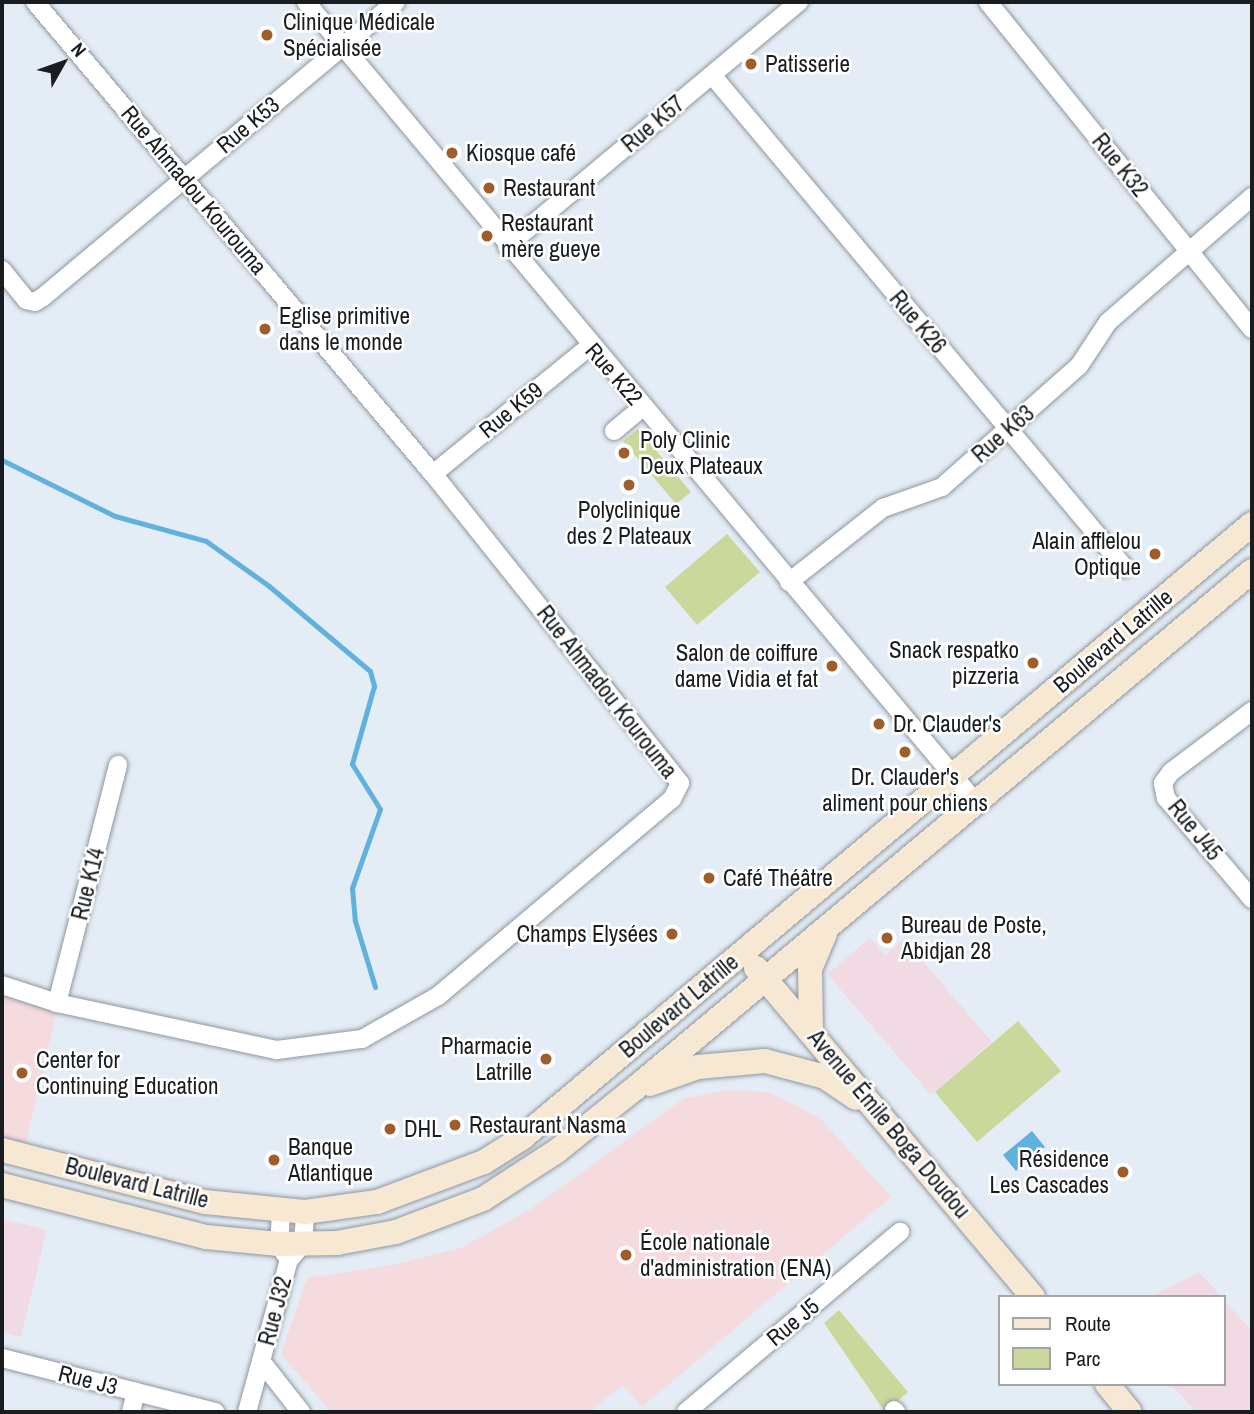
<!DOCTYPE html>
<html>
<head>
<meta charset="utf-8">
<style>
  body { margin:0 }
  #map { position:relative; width:1254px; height:1414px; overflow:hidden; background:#e4edf6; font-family:"Archivo Narrow",sans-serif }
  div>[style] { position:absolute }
  .commercial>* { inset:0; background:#f2dae5 }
  .education>* { inset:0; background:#f5dade }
  .green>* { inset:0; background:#cbd89c }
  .water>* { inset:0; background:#61b1dd }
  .stream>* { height:5px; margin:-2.5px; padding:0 2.5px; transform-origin:2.5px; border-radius:2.5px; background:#61b1dd }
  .roads { filter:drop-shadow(0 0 2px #8f979f) drop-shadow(0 0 2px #8f979f) }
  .street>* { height:18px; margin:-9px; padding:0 9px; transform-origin:9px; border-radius:9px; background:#fff }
  .secondary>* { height:24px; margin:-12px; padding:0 12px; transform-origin:12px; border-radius:12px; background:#f7e8d4 }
  .dots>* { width:19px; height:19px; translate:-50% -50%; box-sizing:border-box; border:4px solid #fff; border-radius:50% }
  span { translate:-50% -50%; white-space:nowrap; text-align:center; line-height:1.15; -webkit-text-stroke:5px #fff; paint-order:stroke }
  .poi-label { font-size:23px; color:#1a1d20 }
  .left { translate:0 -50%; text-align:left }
  .right { translate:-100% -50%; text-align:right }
  .street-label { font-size:23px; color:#1a1d20 }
  .frame { position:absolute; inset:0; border:4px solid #1a1d20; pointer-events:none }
  .legend { position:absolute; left:998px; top:1295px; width:228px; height:91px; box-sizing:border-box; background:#fff; border:2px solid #a3a5a6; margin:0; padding:9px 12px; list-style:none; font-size:21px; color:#1a1d20 }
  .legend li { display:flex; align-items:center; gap:14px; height:35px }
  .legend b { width:35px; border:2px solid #a3a5a6 }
  .north { position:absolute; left:28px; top:28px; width:70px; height:70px; -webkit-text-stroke:5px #fff; paint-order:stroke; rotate:50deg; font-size:19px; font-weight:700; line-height:28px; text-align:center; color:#1a1d20 }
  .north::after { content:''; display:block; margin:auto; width:24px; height:32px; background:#1a1d20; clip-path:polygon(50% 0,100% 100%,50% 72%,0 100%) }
</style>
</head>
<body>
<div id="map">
  <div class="commercial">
    <i style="clip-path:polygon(870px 938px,885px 955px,904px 939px,992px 1042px,931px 1095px,827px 974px)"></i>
    <i style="clip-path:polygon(2px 1219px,47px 1230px,21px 1337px,2px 1332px)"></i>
    <i style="clip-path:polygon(1199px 1272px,1222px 1297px,1150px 1297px)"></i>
    <i style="clip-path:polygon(1224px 1300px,1252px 1331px,1252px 1412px,1196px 1412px,1171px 1384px,1224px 1384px)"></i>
  </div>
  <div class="education">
    <i style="clip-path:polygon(2px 995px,57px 1010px,26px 1143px,2px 1137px)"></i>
    <i style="clip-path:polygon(725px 1090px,769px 1092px,820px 1118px,891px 1197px,642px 1407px,623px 1385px,590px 1412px,331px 1412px,281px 1354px,307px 1278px,398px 1264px,463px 1247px,534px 1207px,683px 1099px)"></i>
  </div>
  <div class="green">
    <i style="clip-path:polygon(638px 429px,691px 492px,676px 504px,623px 441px)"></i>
    <i style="clip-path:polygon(727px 534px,760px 572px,697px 625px,665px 587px)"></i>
    <i style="clip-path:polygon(1018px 1021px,1061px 1071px,977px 1142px,935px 1092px)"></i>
    <i style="clip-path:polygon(839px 1310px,908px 1392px,885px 1412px,824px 1323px)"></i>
  </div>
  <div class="water">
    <i style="clip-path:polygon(1032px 1131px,1045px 1147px,1016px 1171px,1003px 1155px)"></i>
  </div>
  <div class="stream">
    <i style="left:2px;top:460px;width:126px;rotate:26.4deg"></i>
    <i style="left:115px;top:516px;width:94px;rotate:15.4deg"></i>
    <i style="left:206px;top:541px;width:77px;rotate:35.5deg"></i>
    <i style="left:269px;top:586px;width:132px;rotate:40.1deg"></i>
    <i style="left:370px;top:671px;width:16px;rotate:75deg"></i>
    <i style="left:374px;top:686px;width:81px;rotate:105.8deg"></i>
    <i style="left:352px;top:764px;width:53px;rotate:58.1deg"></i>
    <i style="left:380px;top:809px;width:84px;rotate:109.5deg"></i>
    <i style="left:352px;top:888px;width:33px;rotate:85deg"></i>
    <i style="left:355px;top:921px;width:69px;rotate:73.1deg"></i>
  </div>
  <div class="roads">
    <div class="street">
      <i style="left:306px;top:2px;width:1044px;rotate:50.09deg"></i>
      <i style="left:988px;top:2px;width:420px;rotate:51.1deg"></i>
      <i style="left:712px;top:75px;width:643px;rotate:50.05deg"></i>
      <i style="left:507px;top:246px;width:381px;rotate:-39.9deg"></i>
      <i style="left:2px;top:270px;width:38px;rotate:51deg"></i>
      <i style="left:26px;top:300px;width:9px;rotate:13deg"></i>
      <i style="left:35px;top:302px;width:9px;rotate:-32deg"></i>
      <i style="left:43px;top:297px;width:460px;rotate:-39.9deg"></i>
      <i style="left:614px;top:431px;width:38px;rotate:-40deg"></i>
      <i style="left:433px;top:474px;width:203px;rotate:-39.2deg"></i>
      <i style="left:789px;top:582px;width:120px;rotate:-38.2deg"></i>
      <i style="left:883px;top:508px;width:63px;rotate:-19.6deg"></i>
      <i style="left:942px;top:487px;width:183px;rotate:-41.5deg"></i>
      <i style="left:1079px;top:366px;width:53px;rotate:-56.6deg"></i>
      <i style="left:1108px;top:322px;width:191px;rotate:-41deg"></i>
      <i style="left:1252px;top:711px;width:101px;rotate:143deg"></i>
      <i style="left:1171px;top:772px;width:14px;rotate:126deg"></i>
      <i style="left:1163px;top:783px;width:15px;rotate:79deg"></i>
      <i style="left:1166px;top:798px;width:133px;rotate:49.6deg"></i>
      <i style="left:2px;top:985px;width:58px;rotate:18.1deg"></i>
      <i style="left:57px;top:1003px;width:225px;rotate:12.1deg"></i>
      <i style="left:277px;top:1050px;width:86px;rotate:-7.4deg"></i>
      <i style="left:362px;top:1039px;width:87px;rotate:-29.5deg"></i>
      <i style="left:438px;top:996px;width:306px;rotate:-40.1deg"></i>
      <i style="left:672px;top:799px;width:18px;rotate:-63deg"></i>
      <i style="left:680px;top:783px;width:396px;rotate:-128.6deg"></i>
      <i style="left:433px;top:474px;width:617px;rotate:-130.14deg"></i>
      <i style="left:57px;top:1003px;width:246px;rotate:-75.6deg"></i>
      <i style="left:281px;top:1211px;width:33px;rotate:93deg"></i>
      <i style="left:279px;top:1244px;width:12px;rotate:59deg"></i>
      <i style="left:2px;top:1358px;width:220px;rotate:14.2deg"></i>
      <i style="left:261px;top:1361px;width:65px;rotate:51.9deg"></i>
      <i style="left:894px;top:1410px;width:3px;rotate:45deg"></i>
      <i style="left:131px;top:1412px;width:21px;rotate:-76deg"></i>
      <i style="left:247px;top:1412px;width:158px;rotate:-74.6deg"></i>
      <i style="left:289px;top:1260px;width:21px;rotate:-49deg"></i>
      <i style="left:303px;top:1244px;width:32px;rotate:-86deg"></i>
      <i style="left:686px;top:1412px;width:280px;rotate:-40.1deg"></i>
    </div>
    <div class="secondary">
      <i style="left:756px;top:968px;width:430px;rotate:49.9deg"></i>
      <i style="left:811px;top:1032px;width:63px;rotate:-90.9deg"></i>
      <i style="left:810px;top:969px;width:38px;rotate:-67deg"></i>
      <i style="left:650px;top:1084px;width:51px;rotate:-19.5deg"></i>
      <i style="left:698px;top:1067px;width:67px;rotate:-5.1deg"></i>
      <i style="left:765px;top:1061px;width:62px;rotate:14.9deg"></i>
      <i style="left:825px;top:1077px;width:37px;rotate:34deg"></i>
      <i style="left:2px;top:1150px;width:210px;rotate:14.4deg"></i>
      <i style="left:205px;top:1202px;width:100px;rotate:5.7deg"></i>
      <i style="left:305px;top:1212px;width:73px;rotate:-7.9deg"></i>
      <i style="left:377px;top:1202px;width:114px;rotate:-20.5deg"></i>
      <i style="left:484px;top:1162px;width:45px;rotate:-32.3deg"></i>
      <i style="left:522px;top:1138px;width:954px;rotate:-40.07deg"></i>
      <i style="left:2px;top:1185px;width:211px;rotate:14.3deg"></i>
      <i style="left:206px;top:1237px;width:73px;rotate:5.5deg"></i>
      <i style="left:279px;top:1244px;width:58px;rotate:-1deg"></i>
      <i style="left:337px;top:1243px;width:60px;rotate:-10.6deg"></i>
      <i style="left:396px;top:1232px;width:93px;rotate:-20.8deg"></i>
      <i style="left:483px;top:1199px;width:88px;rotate:-33deg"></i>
      <i style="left:557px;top:1151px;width:97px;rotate:-38.8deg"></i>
      <i style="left:633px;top:1090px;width:808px;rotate:-39.98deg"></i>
      <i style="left:1107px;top:1384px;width:36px;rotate:51deg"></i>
    </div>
  </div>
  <div class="dots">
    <i style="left:267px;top:35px;background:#9f5e29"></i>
    <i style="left:751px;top:64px;background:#9f5e29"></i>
    <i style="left:452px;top:153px;background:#9f5e29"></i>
    <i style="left:489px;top:188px;background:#9f5e29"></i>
    <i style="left:487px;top:236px;background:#9f5e29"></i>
    <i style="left:265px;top:329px;background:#9f5e29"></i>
    <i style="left:624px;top:453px;background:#9f5e29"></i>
    <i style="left:629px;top:485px;background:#9f5e29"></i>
    <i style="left:1155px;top:554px;background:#9f5e29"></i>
    <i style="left:1033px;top:663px;background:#9f5e29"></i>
    <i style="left:832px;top:666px;background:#9f5e29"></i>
    <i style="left:879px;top:724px;background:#9f5e29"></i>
    <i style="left:905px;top:752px;background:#9f5e29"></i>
    <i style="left:709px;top:878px;background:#9f5e29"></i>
    <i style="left:672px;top:934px;background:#9f5e29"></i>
    <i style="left:887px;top:938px;background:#9f5e29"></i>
    <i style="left:546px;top:1059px;background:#9f5e29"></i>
    <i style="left:22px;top:1073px;background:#9f5e29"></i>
    <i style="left:455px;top:1125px;background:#9f5e29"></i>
    <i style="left:390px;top:1129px;background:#9f5e29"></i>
    <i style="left:274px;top:1160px;background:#9f5e29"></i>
    <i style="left:1123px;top:1172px;background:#9f5e29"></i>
    <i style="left:626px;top:1255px;background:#9f5e29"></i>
  </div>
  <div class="poi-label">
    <span class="left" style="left:283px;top:35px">Clinique Médicale<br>Spécialisée</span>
    <span class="left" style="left:765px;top:64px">Patisserie</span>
    <span class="left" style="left:466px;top:153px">Kiosque café</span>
    <span class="left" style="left:503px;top:188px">Restaurant</span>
    <span class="left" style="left:501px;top:236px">Restaurant<br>mère gueye</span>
    <span class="left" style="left:279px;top:329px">Eglise primitive<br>dans le monde</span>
    <span class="left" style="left:640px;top:453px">Poly Clinic<br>Deux Plateaux</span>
    <span style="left:629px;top:523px">Polyclinique<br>des 2 Plateaux</span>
    <span class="right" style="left:1141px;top:554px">Alain afflelou<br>Optique</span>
    <span class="right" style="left:1019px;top:663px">Snack respatko<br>pizzeria</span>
    <span class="right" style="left:818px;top:666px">Salon de coiffure<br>dame Vidia et fat</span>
    <span class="left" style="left:893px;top:724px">Dr. Clauder's</span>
    <span style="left:905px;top:790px">Dr. Clauder's<br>aliment pour chiens</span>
    <span class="left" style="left:723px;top:878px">Café Théâtre</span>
    <span class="left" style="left:901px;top:938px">Bureau de Poste,<br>Abidjan 28</span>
    <span class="right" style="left:658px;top:934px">Champs Elysées</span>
    <span class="right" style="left:532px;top:1059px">Pharmacie<br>Latrille</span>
    <span class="left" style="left:36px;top:1073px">Center for<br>Continuing Education</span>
    <span class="left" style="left:469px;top:1125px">Restaurant Nasma</span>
    <span class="left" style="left:404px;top:1129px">DHL</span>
    <span class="left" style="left:288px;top:1160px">Banque<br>Atlantique</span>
    <span class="right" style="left:1109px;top:1172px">Résidence<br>Les Cascades</span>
    <span class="left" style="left:640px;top:1255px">École nationale<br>d'administration (ENA)</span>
  </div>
  <div class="street-label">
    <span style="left:653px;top:124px;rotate:-40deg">Rue K57</span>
    <span style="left:248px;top:125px;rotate:-40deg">Rue K53</span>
    <span style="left:1120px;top:165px;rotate:51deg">Rue K32</span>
    <span style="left:194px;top:190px;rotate:50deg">Rue Ahmadou Kourouma</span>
    <span style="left:918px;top:322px;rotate:50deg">Rue K26</span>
    <span style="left:614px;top:374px;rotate:49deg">Rue K22</span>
    <span style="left:511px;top:410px;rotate:-39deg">Rue K59</span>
    <span style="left:1003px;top:434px;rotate:-41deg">Rue K63</span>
    <span style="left:1113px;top:641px;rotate:-40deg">Boulevard Latrille</span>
    <span style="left:607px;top:692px;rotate:52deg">Rue Ahmadou Kourouma</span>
    <span style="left:1195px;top:830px;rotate:51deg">Rue J45</span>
    <span style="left:88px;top:884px;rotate:-76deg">Rue K14</span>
    <span style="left:679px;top:1006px;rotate:-40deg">Boulevard Latrille</span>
    <span style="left:889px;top:1124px;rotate:50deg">Avenue Émile Boga Doudou</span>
    <span style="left:137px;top:1183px;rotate:14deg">Boulevard Latrille</span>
    <span style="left:275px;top:1311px;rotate:-75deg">Rue J32</span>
    <span style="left:793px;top:1322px;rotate:-40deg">Rue J5</span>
    <span style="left:88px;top:1380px;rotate:14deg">Rue J3</span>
  </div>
  <div class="frame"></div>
  <ul class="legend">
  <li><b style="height:9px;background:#f7e8d4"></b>Route</li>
  <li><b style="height:19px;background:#cbd89c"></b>Parc</li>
  </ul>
  <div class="north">N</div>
</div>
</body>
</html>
